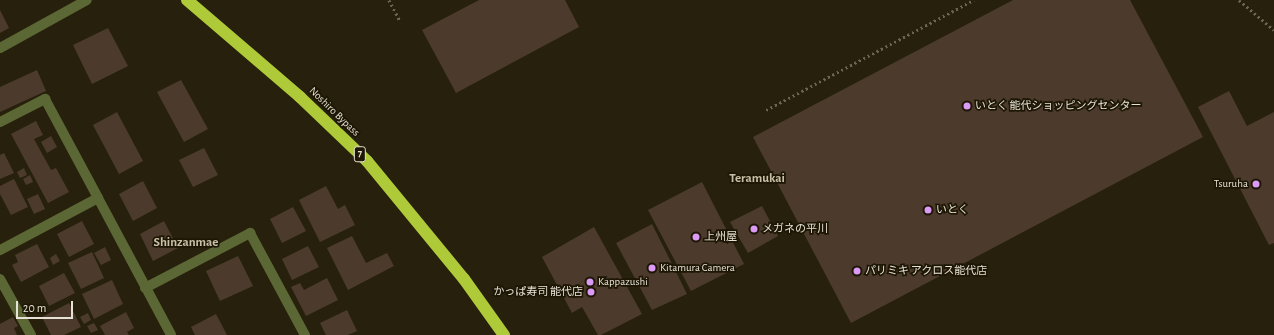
<!DOCTYPE html>
<html>
<head>
<meta charset="utf-8">
<style>
  body { margin:0 }
  #map { position:relative; width:1274px; height:335px; overflow:hidden; background:#26200c; font-family:"Alegreya Sans","Noto Sans JP",sans-serif }
  div>[style] { position:absolute }
  .building>* { inset:0; background:#4c3b2c }
  .path>* { height:2.5px; margin-top:-1.25px; transform-origin:0; background:repeating-linear-gradient(90deg,#6b6654 0 2px,transparent 0 5px) }
  .street>* { height:10px; margin:-5px; padding:0 5px; transform-origin:5px; border-radius:5px; background:#5b6734 }
  .highway>* { height:12px; margin:-6px; padding:0 6px; transform-origin:6px; border-radius:6px; background:#afca38 }
  .dots>* { width:11px; height:11px; translate:-50% -50%; box-sizing:border-box; border:2px solid #1d1604; border-radius:50% }
  span { translate:-50% -50%; white-space:nowrap; text-align:center; line-height:1.15; -webkit-text-stroke:3.5px #1d1604; paint-order:stroke }
  .shield-label span { padding:1px 3px; background:#1d1604; border:1px solid; border-radius:3px; -webkit-text-stroke-width:0 }
  .shield-label { font-size:10px; color:#e6e2d6; font-weight:700 }
  .poi-label { font-size:11px; color:#e6e2d6 }
  .left { translate:0 -50%; text-align:left }
  .right { translate:-100% -50%; text-align:right }
  .street-label { font-size:11px; color:#e6e2d6 }
  .quarter-label { font-size:13px; color:#c8c0a7; font-weight:700 }
  .scale { position:absolute; left:16px; top:301px; width:57px; height:18px; box-sizing:border-box; border:2px solid #e6e2d6; border-top:0; padding-left:5px; font-size:12px; line-height:14px; white-space:nowrap; color:#e6e2d6; -webkit-text-stroke:3px #1d1604; paint-order:stroke }
</style>
</head>
<body>
<div id="map">
  <div class="building">
    <i style="clip-path:polygon(479px 0,565px 0,579px 27px,456px 93px,422px 30px)"></i>
    <i style="clip-path:polygon(1013px 0,1130px 0,1203px 137px,851px 323px,753px 137px)"></i>
    <i style="clip-path:polygon(0 10px,9px 28px,0 33px)"></i>
    <i style="clip-path:polygon(108px 28px,128px 66px,92px 84px,73px 45px)"></i>
    <i style="clip-path:polygon(37px 70px,46px 91px,0 112px,0 87px)"></i>
    <i style="clip-path:polygon(181px 80px,208px 129px,184px 142px,157px 92px)"></i>
    <i style="clip-path:polygon(1229px 91px,1247px 126px,1274px 112px,1274px 243px,1269px 245px,1198px 107px)"></i>
    <i style="clip-path:polygon(117px 112px,143px 161px,119px 174px,93px 125px)"></i>
    <i style="clip-path:polygon(36px 121px,43px 135px,34px 139px,51px 170px,56px 168px,69px 192px,48px 203px,11px 134px)"></i>
    <i style="clip-path:polygon(51px 136px,57px 147px,47px 153px,41px 142px)"></i>
    <i style="clip-path:polygon(204px 148px,218px 175px,193px 187px,179px 160px)"></i>
    <i style="clip-path:polygon(4px 153px,14px 173px,0 179px,0 155px)"></i>
    <i style="clip-path:polygon(24px 168px,27px 175px,20px 178px,17px 172px)"></i>
    <i style="clip-path:polygon(30px 175px,33px 182px,26px 185px,23px 179px)"></i>
    <i style="clip-path:polygon(14px 179px,28px 207px,11px 215px,0 194px,0 186px)"></i>
    <i style="clip-path:polygon(143px 181px,157px 208px,133px 221px,119px 194px)"></i>
    <i style="clip-path:polygon(702px 182px,744px 264px,691px 291px,648px 210px)"></i>
    <i style="clip-path:polygon(326px 186px,338px 209px,345px 205px,355px 225px,320px 242px,299px 200px)"></i>
    <i style="clip-path:polygon(38px 194px,45px 209px,34px 214px,27px 199px)"></i>
    <i style="clip-path:polygon(762px 206px,778px 236px,748px 253px,730px 222px)"></i>
    <i style="clip-path:polygon(293px 207px,306px 231px,282px 243px,270px 219px)"></i>
    <i style="clip-path:polygon(82px 221px,94px 244px,69px 257px,57px 234px)"></i>
    <i style="clip-path:polygon(164px 221px,178px 248px,153px 261px,140px 234px)"></i>
    <i style="clip-path:polygon(652px 224px,687px 294px,652px 310px,616px 243px)"></i>
    <i style="clip-path:polygon(594px 227px,642px 314px,601px 335px,598px 335px,582px 307px,572px 313px,542px 257px)"></i>
    <i style="clip-path:polygon(352px 236px,366px 263px,387px 253px,394px 266px,348px 290px,327px 248px)"></i>
    <i style="clip-path:polygon(37px 244px,49px 267px,21px 282px,12px 265px,18px 262px,15px 255px)"></i>
    <i style="clip-path:polygon(308px 246px,319px 267px,292px 280px,282px 259px)"></i>
    <i style="clip-path:polygon(105px 247px,111px 260px,101px 265px,94px 253px)"></i>
    <i style="clip-path:polygon(92px 252px,104px 278px,81px 289px,68px 263px)"></i>
    <i style="clip-path:polygon(56px 254px,60px 261px,53px 265px,50px 258px)"></i>
    <i style="clip-path:polygon(238px 256px,253px 286px,220px 301px,206px 271px)"></i>
    <i style="clip-path:polygon(64px 273px,75px 293px,49px 306px,39px 286px)"></i>
    <i style="clip-path:polygon(327px 278px,338px 300px,306px 316px,291px 287px,300px 283px,304px 290px)"></i>
    <i style="clip-path:polygon(112px 280px,123px 304px,94px 319px,82px 294px)"></i>
    <i style="clip-path:polygon(69px 303px,81px 327px,64px 335px,51px 335px,42px 317px)"></i>
    <i style="clip-path:polygon(347px 310px,357px 331px,348px 335px,326px 335px,320px 323px)"></i>
    <i style="clip-path:polygon(126px 312px,134px 328px,127px 332px,129px 335px,105px 335px,100px 326px)"></i>
    <i style="clip-path:polygon(88px 313px,91px 320px,84px 324px,80px 317px)"></i>
    <i style="clip-path:polygon(216px 314px,227px 335px,195px 335px,191px 327px)"></i>
    <i style="clip-path:polygon(13px 317px,18px 326px,14px 328px,17px 335px,0 335px,0 324px)"></i>
    <i style="clip-path:polygon(94px 323px,98px 330px,91px 333px,87px 326px)"></i>
  </div>
  <div class="path">
    <i style="left:389px;top:0;width:24px;rotate:62deg"></i>
    <i style="left:1239px;top:0;width:46px;rotate:40.6deg"></i>
    <i style="left:766px;top:110px;width:235px;rotate:-27.9deg"></i>
  </div>
  <div class="street">
    <i style="left:0;top:48px;width:99px;rotate:-28.9deg"></i>
    <i style="left:0;top:122px;width:51px;rotate:-27.1deg"></i>
    <i style="left:45px;top:99px;width:112px;rotate:61.8deg"></i>
    <i style="left:98px;top:198px;width:111px;rotate:152deg"></i>
    <i style="left:98px;top:198px;width:155px;rotate:61.9deg"></i>
    <i style="left:0;top:279px;width:64px;rotate:61deg"></i>
    <i style="left:145px;top:288px;width:119px;rotate:-27.6deg"></i>
    <i style="left:250px;top:233px;width:116px;rotate:61.7deg"></i>
  </div>
  <div class="highway">
    <i style="left:187px;top:0;width:149px;rotate:40.6deg"></i>
    <i style="left:300px;top:97px;width:93px;rotate:43.7deg"></i>
    <i style="left:367px;top:161px;width:153px;rotate:50.6deg"></i>
    <i style="left:464px;top:279px;width:69px;rotate:54.5deg"></i>
  </div>
  <div class="dots">
    <i style="left:967px;top:106px;background:#db9af6"></i>
    <i style="left:1256px;top:184px;background:#db9af6"></i>
    <i style="left:928px;top:210px;background:#db9af6"></i>
    <i style="left:754px;top:229px;background:#db9af6"></i>
    <i style="left:696px;top:237px;background:#db9af6"></i>
    <i style="left:652px;top:268px;background:#db9af6"></i>
    <i style="left:857px;top:271px;background:#db9af6"></i>
    <i style="left:590px;top:282px;background:#db9af6"></i>
    <i style="left:591px;top:292px;background:#db9af6"></i>
  </div>
  <div class="shield-label">
    <span style="left:360px;top:154px">7</span>
  </div>
  <div class="poi-label">
    <span class="left" style="left:975px;top:106px">いとく 能代ショッピングセンター</span>
    <span class="right" style="left:1248px;top:184px">Tsuruha</span>
    <span class="left" style="left:936px;top:210px">いとく</span>
    <span class="left" style="left:762px;top:229px">メガネの平川</span>
    <span class="left" style="left:704px;top:237px">上州屋</span>
    <span class="left" style="left:660px;top:268px">Kitamura Camera</span>
    <span class="left" style="left:865px;top:271px">パリミキ アクロス能代店</span>
    <span class="left" style="left:598px;top:282px">Kappazushi</span>
    <span class="right" style="left:583px;top:292px">かっぱ寿司 能代店</span>
  </div>
  <div class="street-label">
    <span style="left:334px;top:112px;rotate:44deg">Noshiro Bypass</span>
  </div>
  <div class="quarter-label">
    <span style="left:757px;top:179px">Teramukai</span>
    <span style="left:186px;top:243px">Shinzanmae</span>
  </div>
  <div class="scale">20 m</div>
</div>
</body>
</html>
